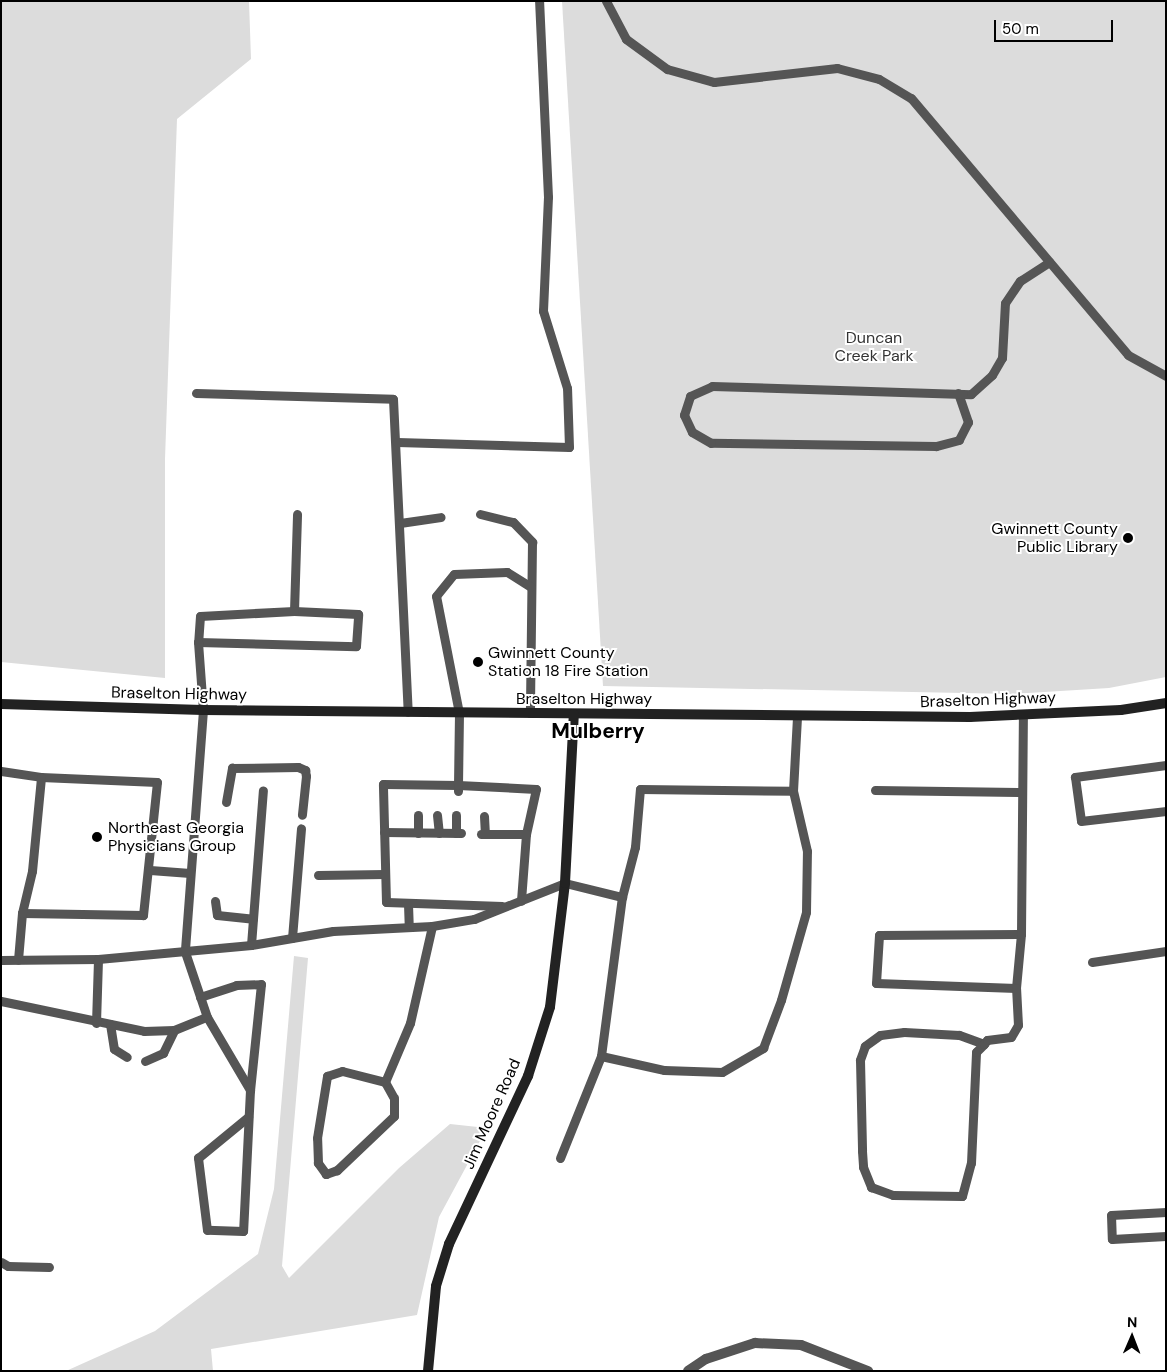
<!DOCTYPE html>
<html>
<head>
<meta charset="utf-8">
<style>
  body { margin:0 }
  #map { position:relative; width:1167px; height:1372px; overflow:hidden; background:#fff; font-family:"DM Sans",sans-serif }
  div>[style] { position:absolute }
  .green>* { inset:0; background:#dcdcdc }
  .lane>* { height:9px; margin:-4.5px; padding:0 4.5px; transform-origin:4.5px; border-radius:4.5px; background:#555 }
  .street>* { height:10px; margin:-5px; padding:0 5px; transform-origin:5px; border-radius:5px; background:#555 }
  .secondary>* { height:10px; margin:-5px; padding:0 5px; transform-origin:5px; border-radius:5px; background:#222 }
  .dots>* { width:14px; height:14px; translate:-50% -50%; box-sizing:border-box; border:2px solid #fff; border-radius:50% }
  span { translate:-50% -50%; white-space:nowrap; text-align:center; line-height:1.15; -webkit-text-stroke:4px #fff; paint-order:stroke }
  .park-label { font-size:16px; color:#333 }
  .poi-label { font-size:16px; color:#000 }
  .right { translate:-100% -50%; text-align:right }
  .left { translate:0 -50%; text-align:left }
  .street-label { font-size:16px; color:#000 }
  .district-label { font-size:21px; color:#000; font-weight:700 }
  .frame { position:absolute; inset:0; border:2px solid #000; pointer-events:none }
  .north { position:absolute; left:1107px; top:1312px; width:50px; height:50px; -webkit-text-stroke:4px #fff; paint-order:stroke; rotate:1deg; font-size:14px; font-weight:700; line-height:20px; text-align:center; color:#000 }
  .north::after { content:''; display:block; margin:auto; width:18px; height:22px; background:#000; clip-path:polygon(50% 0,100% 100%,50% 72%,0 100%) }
  .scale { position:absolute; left:994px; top:20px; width:119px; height:22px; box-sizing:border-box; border:2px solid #000; border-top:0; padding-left:6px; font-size:15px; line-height:18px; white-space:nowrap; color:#000; -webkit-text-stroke:4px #fff; paint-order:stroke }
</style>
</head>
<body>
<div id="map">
  <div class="green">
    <i style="clip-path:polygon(1px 1px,249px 1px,251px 59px,177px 119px,165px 459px,165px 678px,1px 662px)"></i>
    <i style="clip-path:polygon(562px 1px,1166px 1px,1166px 677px,1109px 688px,1013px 694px,603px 686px)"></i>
    <i style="clip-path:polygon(294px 956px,308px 958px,282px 1266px,289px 1278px,399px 1168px,450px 1124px,487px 1128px,439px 1217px,417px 1315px,211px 1349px,213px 1371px,66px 1371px,155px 1331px,258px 1254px,274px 1189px)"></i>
  </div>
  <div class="lane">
    <i style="left:606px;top:1px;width:43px;rotate:62.2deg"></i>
    <i style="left:626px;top:39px;width:51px;rotate:36.2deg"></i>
    <i style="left:667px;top:69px;width:49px;rotate:15.5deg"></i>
    <i style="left:714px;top:82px;width:124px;rotate:-6.5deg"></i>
    <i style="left:837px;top:68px;width:43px;rotate:14.7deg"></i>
    <i style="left:879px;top:79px;width:37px;rotate:31deg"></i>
    <i style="left:911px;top:98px;width:336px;rotate:49.8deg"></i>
    <i style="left:1128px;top:355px;width:43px;rotate:28.9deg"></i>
    <i style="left:196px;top:393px;width:197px;rotate:1.7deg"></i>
    <i style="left:393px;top:399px;width:313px;rotate:87.3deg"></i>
    <i style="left:958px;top:393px;width:31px;rotate:71deg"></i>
    <i style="left:968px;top:422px;width:20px;rotate:117deg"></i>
    <i style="left:959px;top:440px;width:24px;rotate:165deg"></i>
    <i style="left:936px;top:446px;width:225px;rotate:-179.2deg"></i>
    <i style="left:711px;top:443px;width:22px;rotate:-150deg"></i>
    <i style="left:692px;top:432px;width:19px;rotate:-115deg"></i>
    <i style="left:684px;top:415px;width:20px;rotate:-72deg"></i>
    <i style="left:690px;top:396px;width:24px;rotate:-24deg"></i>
    <i style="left:712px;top:386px;width:259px;rotate:1.8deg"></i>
    <i style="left:971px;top:394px;width:28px;rotate:-42deg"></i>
    <i style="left:992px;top:375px;width:20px;rotate:-60deg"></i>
    <i style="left:1002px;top:358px;width:55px;rotate:-86.9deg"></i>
    <i style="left:1005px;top:303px;width:27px;rotate:-56deg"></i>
    <i style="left:1020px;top:281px;width:35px;rotate:-33deg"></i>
    <i style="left:397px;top:442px;width:172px;rotate:1.7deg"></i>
    <i style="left:569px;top:447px;width:59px;rotate:-91.9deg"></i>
    <i style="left:567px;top:388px;width:81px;rotate:-107.3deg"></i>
    <i style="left:543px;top:311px;width:114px;rotate:-87.5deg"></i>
    <i style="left:548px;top:197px;width:196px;rotate:-92.6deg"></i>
    <i style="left:480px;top:514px;width:34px;rotate:14deg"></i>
    <i style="left:513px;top:522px;width:28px;rotate:46deg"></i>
    <i style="left:532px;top:542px;width:171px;rotate:90.7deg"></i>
    <i style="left:400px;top:523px;width:41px;rotate:-8.3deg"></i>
    <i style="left:294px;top:611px;width:97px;rotate:-88.2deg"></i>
    <i style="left:198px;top:642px;width:158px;rotate:1.5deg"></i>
    <i style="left:356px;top:646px;width:32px;rotate:-86deg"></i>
    <i style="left:358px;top:614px;width:64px;rotate:-177.3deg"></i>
    <i style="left:294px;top:611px;width:94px;rotate:177deg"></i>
    <i style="left:200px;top:616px;width:26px;rotate:94deg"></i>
    <i style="left:198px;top:642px;width:68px;rotate:85.8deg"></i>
    <i style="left:203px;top:710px;width:243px;rotate:94.3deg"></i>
    <i style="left:185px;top:952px;width:69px;rotate:71.3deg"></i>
    <i style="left:207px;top:1017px;width:85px;rotate:59.5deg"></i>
    <i style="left:250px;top:1090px;width:141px;rotate:92.8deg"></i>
    <i style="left:243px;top:1231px;width:36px;rotate:-178deg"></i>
    <i style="left:207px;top:1230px;width:73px;rotate:-97.1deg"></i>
    <i style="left:198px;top:1158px;width:65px;rotate:-39.4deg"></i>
    <i style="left:1166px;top:765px;width:92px;rotate:172.5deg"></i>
    <i style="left:1075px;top:777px;width:44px;rotate:82.2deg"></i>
    <i style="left:1081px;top:821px;width:86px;rotate:-6.7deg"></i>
    <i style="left:1px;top:771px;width:40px;rotate:8.5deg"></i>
    <i style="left:41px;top:777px;width:116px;rotate:2.5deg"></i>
    <i style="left:157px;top:782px;width:134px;rotate:96deg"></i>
    <i style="left:143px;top:915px;width:121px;rotate:-179.1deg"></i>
    <i style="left:22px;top:913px;width:47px;rotate:94.9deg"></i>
    <i style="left:875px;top:790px;width:147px;rotate:0.8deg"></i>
    <i style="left:458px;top:791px;width:6px;rotate:-90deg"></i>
    <i style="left:458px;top:785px;width:78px;rotate:2.9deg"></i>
    <i style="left:536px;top:789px;width:46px;rotate:102.5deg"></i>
    <i style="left:526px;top:834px;width:67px;rotate:94.3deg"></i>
    <i style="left:226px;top:802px;width:35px;rotate:-80deg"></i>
    <i style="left:232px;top:768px;width:66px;rotate:-0.9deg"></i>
    <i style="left:298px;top:767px;width:8px;rotate:23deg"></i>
    <i style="left:305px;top:770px;width:6px;rotate:81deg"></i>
    <i style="left:306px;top:776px;width:39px;rotate:96deg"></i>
    <i style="left:437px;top:815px;width:18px;rotate:84deg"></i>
    <i style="left:484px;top:816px;width:18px;rotate:87deg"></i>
    <i style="left:384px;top:832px;width:77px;rotate:0.7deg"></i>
    <i style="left:418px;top:833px;width:18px;rotate:-90deg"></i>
    <i style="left:456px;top:833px;width:18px;rotate:-90deg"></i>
    <i style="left:481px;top:834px;width:45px"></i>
    <i style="left:150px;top:870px;width:40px;rotate:4.3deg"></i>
    <i style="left:318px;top:875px;width:67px;rotate:-0.9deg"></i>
    <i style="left:215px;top:901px;width:14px;rotate:82deg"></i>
    <i style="left:217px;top:915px;width:36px;rotate:6deg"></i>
    <i style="left:408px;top:904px;width:23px;rotate:88deg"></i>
    <i style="left:502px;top:906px;width:116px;rotate:-178deg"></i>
    <i style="left:386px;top:902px;width:118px;rotate:-91.5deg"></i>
    <i style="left:383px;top:784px;width:75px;rotate:0.8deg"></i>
    <i style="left:458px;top:785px;width:72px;rotate:-89.2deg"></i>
    <i style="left:459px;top:713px;width:119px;rotate:-101.1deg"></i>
    <i style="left:436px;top:596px;width:28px;rotate:-51deg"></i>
    <i style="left:454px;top:574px;width:53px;rotate:-2.2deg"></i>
    <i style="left:507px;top:572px;width:28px;rotate:32deg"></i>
    <i style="left:22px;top:913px;width:43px;rotate:-76.6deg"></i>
    <i style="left:32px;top:871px;width:94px;rotate:-84.5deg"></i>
    <i style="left:1021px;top:934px;width:54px;rotate:95.3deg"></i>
    <i style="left:1016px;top:988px;width:140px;rotate:-178deg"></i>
    <i style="left:876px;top:983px;width:48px;rotate:-86.4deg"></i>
    <i style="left:879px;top:935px;width:142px;rotate:-0.4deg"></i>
    <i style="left:1021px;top:934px;width:220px;rotate:-89.5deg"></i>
    <i style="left:292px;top:938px;width:110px;rotate:-85.3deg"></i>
    <i style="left:251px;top:945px;width:155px;rotate:-85.6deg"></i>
    <i style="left:1px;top:960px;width:97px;rotate:-0.6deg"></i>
    <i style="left:98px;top:959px;width:154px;rotate:-5.2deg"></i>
    <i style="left:251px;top:945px;width:83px;rotate:-9.7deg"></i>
    <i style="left:333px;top:931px;width:99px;rotate:-2.9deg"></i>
    <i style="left:432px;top:926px;width:43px;rotate:-9.5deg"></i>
    <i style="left:474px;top:919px;width:98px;rotate:-21.6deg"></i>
    <i style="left:565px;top:883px;width:59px;rotate:13.8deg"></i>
    <i style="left:622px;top:897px;width:52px;rotate:-75.4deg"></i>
    <i style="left:635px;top:847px;width:58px;rotate:-85.1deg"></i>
    <i style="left:640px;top:789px;width:153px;rotate:0.7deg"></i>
    <i style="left:1092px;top:962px;width:75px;rotate:-8.5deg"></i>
    <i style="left:200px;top:997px;width:38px;rotate:-18deg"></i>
    <i style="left:236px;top:985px;width:25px;rotate:-2deg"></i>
    <i style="left:261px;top:984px;width:107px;rotate:95.9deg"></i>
    <i style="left:1px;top:1001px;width:146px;rotate:11.8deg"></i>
    <i style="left:144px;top:1031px;width:30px;rotate:-2deg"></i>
    <i style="left:174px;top:1030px;width:35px;rotate:-22deg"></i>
    <i style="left:96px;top:1023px;width:64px;rotate:-88.2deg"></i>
    <i style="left:110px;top:1024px;width:25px;rotate:81deg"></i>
    <i style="left:114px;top:1049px;width:15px;rotate:32deg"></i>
    <i style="left:984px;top:1044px;width:27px;rotate:-160deg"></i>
    <i style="left:959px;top:1035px;width:55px;rotate:-176.9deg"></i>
    <i style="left:904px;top:1032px;width:24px;rotate:173deg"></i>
    <i style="left:880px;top:1035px;width:19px;rotate:144deg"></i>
    <i style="left:865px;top:1046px;width:15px;rotate:110deg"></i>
    <i style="left:860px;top:1060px;width:91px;rotate:88.7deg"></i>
    <i style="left:862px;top:1151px;width:16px;rotate:86deg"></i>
    <i style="left:863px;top:1167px;width:22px;rotate:68deg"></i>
    <i style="left:871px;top:1187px;width:23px;rotate:20deg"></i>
    <i style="left:893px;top:1195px;width:69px;rotate:0.8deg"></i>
    <i style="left:962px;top:1196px;width:34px;rotate:-75deg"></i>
    <i style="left:971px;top:1163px;width:111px;rotate:-87.4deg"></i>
    <i style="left:976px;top:1052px;width:11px;rotate:-45deg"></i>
    <i style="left:984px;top:1044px;width:5px;rotate:-53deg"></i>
    <i style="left:987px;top:1040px;width:24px;rotate:-7deg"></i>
    <i style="left:1011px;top:1037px;width:14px;rotate:-60deg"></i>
    <i style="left:1018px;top:1025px;width:37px;rotate:-93deg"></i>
    <i style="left:601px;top:1056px;width:65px;rotate:12.5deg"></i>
    <i style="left:664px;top:1070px;width:58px;rotate:2deg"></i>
    <i style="left:722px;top:1072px;width:48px;rotate:-30.3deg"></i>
    <i style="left:763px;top:1048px;width:51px;rotate:-69.4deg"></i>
    <i style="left:781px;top:1000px;width:91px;rotate:-74.1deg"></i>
    <i style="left:806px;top:912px;width:61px;rotate:-89.1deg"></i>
    <i style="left:807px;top:851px;width:62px;rotate:-103.1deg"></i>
    <i style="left:793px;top:791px;width:75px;rotate:-86.9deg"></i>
    <i style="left:145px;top:1061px;width:20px;rotate:-24deg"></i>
    <i style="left:163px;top:1053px;width:25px;rotate:-64deg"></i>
    <i style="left:385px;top:1082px;width:18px;rotate:61deg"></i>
    <i style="left:394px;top:1098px;width:18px;rotate:90deg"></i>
    <i style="left:394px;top:1116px;width:79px;rotate:136.5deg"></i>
    <i style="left:337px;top:1170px;width:12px;rotate:160deg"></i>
    <i style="left:326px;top:1174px;width:14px;rotate:-126deg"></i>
    <i style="left:318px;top:1163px;width:25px;rotate:-92deg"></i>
    <i style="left:317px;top:1138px;width:63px;rotate:-80.8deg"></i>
    <i style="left:327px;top:1076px;width:16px;rotate:-18deg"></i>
    <i style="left:342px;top:1071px;width:44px;rotate:14.3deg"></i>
    <i style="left:385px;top:1082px;width:64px;rotate:-67deg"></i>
    <i style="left:410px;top:1023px;width:99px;rotate:-77.2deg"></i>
    <i style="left:560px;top:1158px;width:110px;rotate:-68.1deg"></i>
    <i style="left:601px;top:1056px;width:160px;rotate:-82.5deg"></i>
    <i style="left:1166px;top:1212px;width:55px;rotate:176.9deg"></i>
    <i style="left:1111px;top:1215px;width:24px;rotate:88deg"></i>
    <i style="left:1112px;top:1239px;width:54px;rotate:-3.2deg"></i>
    <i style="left:1px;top:1262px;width:8px;rotate:30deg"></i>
    <i style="left:8px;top:1266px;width:41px;rotate:1.4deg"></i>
  </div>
  <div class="street">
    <i style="left:688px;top:1371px;width:22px;rotate:-34deg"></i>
    <i style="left:706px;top:1359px;width:52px;rotate:-18.1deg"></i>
    <i style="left:755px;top:1343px;width:46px;rotate:2.5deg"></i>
    <i style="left:801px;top:1345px;width:72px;rotate:21.2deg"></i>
  </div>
  <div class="secondary">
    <i style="left:1px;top:704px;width:202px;rotate:1.7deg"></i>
    <i style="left:203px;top:710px;width:767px;rotate:0.52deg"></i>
    <i style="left:970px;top:717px;width:151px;rotate:-2.7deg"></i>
    <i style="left:1121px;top:710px;width:46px;rotate:-8.8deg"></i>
    <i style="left:428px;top:1371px;width:85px;rotate:-84.6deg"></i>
    <i style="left:436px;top:1286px;width:44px;rotate:-72.8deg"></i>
    <i style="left:449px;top:1244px;width:186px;rotate:-64.8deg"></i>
    <i style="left:528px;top:1076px;width:72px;rotate:-72.3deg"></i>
    <i style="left:550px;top:1007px;width:125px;rotate:-83.1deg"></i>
    <i style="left:565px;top:883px;width:169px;rotate:-87deg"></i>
  </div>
  <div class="dots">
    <i style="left:1128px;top:538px;background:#000"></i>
    <i style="left:478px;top:662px;background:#000"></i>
    <i style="left:97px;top:837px;background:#000"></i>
  </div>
  <div class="park-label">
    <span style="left:874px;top:347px">Duncan<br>Creek Park</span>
  </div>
  <div class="poi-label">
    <span class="right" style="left:1118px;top:538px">Gwinnett County<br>Public Library</span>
    <span class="left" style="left:488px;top:662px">Gwinnett County<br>Station 18 Fire Station</span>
    <span class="left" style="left:108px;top:837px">Northeast Georgia<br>Physicians Group</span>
  </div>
  <div class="street-label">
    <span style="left:179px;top:694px;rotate:1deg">Braselton Highway</span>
    <span style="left:584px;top:699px">Braselton Highway</span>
    <span style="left:988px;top:700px;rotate:-2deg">Braselton Highway</span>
    <span style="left:492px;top:1114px;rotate:-66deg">Jim Moore Road</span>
  </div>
  <div class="district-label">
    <span style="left:598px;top:731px">Mulberry</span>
  </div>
  <div class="frame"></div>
  <div class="north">N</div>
  <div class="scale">50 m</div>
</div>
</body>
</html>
